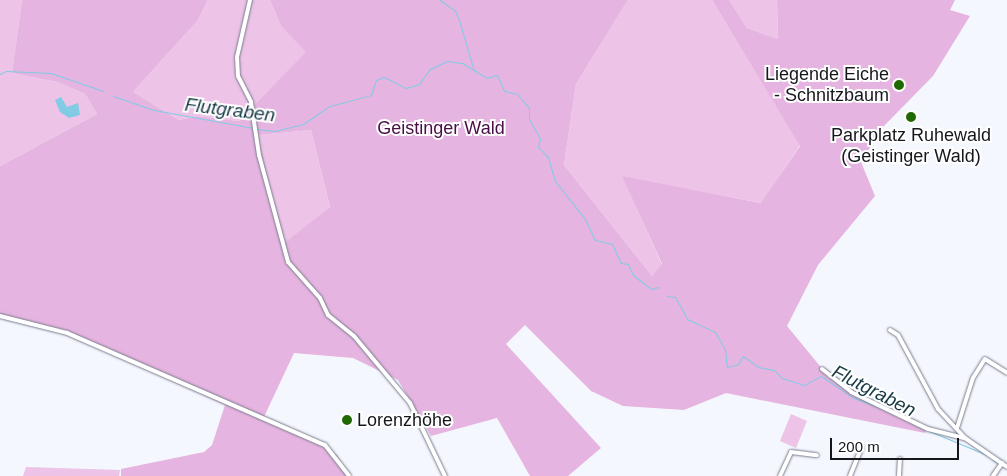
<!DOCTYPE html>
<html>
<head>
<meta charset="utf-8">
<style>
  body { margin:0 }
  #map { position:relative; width:1007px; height:476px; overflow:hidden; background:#f5f7fe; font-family:Arial,sans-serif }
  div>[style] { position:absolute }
  .green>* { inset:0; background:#edc3e7 }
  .forest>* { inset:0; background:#e6b4e0 }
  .water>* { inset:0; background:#81cbe4 }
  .stream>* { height:1px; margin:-0.5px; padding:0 0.5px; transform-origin:0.5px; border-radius:0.5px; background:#81cbe4 }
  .roads { filter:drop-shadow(0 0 1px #797d8d) drop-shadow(0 0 1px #797d8d) }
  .street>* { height:4px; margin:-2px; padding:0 2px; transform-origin:2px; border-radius:2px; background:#fff }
  .dots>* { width:14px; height:14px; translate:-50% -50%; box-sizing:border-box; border:2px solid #fff; border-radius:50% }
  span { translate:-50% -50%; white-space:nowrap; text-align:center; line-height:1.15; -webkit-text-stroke:4px #fff; paint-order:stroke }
  .poi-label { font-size:18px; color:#16171d }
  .right { translate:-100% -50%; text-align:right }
  .left { translate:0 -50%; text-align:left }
  .park-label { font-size:18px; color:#480e45 }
  .water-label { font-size:19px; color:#173a45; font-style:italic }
  .scale { position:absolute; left:830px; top:438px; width:129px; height:22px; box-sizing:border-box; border:2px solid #16171d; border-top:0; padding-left:6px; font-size:15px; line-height:18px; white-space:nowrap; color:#16171d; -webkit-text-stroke:4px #fff; paint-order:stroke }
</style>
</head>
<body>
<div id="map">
  <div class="green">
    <i style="clip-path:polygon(0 0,22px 0,12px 73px,57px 82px,85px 94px,97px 114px,0 166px)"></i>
    <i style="clip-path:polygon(208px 0,270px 0,281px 26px,307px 52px,239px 121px,197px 116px,179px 120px,133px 92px,198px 20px)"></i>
    <i style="clip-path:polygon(628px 0,712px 0,800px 145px,762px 203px,623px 177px,662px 265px,652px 276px,564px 165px,576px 84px)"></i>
    <i style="clip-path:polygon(729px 0,777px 0,778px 39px,747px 28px)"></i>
    <i style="clip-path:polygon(311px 130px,330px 207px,283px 245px,259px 135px)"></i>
    <i style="clip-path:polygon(791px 414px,807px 421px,796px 448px,780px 441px)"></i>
    <i style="clip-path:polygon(26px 467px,120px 470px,119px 476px,23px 476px)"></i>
  </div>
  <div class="forest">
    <i style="clip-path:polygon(evenodd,22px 0,208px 0,198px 20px,133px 92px,179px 120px,197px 116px,239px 121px,306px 52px,281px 26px,270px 0,628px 0,576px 84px,564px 165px,652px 276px,662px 264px,622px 176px,761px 203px,800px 146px,712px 0,729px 0,747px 28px,778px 39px,777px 0,955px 0,950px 10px,970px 16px,933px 76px,883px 127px,861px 162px,875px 196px,818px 265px,787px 326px,829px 377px,927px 429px,925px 433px,726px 393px,684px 410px,623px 406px,591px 391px,525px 325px,506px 344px,601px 448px,568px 476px,530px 476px,497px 418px,431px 436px,398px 380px,353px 358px,294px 353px,263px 419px,312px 439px,337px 455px,349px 476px,121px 476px,121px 469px,204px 452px,212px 445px,225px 405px,67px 333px,0 316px,0 166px,97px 114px,85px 94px,57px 82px,12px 73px,22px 0,311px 130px,330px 207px,283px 244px,259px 135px,311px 130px)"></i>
  </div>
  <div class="water">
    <i style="clip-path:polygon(61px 97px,67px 107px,78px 103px,80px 115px,69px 118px,60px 112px,55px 100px)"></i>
  </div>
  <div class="stream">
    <i style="left:440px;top:0;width:19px;rotate:36deg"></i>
    <i style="left:455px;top:11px;width:10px;rotate:66deg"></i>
    <i style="left:459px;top:20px;width:53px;rotate:73.6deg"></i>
    <i style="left:0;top:74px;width:7px;rotate:-27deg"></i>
    <i style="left:6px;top:71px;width:45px;rotate:2.5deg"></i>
    <i style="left:51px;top:73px;width:55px;rotate:19.1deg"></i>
    <i style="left:113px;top:96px;width:43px;rotate:18.9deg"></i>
    <i style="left:154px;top:110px;width:101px;rotate:10.3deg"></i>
    <i style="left:257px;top:129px;width:18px;rotate:6deg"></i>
    <i style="left:275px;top:131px;width:29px;rotate:-14deg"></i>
    <i style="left:303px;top:124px;width:32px;rotate:-34deg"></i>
    <i style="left:330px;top:106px;width:42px;rotate:-15deg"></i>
    <i style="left:371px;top:95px;width:16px;rotate:-72deg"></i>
    <i style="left:376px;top:80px;width:9px;rotate:-21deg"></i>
    <i style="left:384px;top:77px;width:25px;rotate:27deg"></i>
    <i style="left:406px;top:88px;width:14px;rotate:-17deg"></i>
    <i style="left:419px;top:84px;width:19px;rotate:-54deg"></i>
    <i style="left:430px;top:69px;width:19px;rotate:-25deg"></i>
    <i style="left:447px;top:61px;width:15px;rotate:8deg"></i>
    <i style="left:462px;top:63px;width:29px;rotate:31deg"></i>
    <i style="left:487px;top:78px;width:10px;rotate:-17deg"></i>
    <i style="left:497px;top:75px;width:17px;rotate:66deg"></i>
    <i style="left:504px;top:91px;width:13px;rotate:13deg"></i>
    <i style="left:517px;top:94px;width:18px;rotate:49deg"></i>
    <i style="left:529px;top:108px;width:11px;rotate:90deg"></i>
    <i style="left:529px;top:119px;width:23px;rotate:61deg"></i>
    <i style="left:540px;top:139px;width:8px;rotate:104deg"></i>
    <i style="left:538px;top:147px;width:14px;rotate:45deg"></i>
    <i style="left:548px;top:157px;width:25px;rotate:74deg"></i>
    <i style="left:555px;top:181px;width:48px;rotate:51.7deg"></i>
    <i style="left:585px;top:219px;width:23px;rotate:65deg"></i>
    <i style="left:595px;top:240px;width:17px;rotate:13deg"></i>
    <i style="left:612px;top:244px;width:21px;rotate:65deg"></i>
    <i style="left:621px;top:263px;width:7px;rotate:8deg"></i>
    <i style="left:628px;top:264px;width:12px;rotate:66deg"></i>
    <i style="left:633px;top:275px;width:23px;rotate:38deg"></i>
    <i style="left:651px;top:289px;width:8px;rotate:-14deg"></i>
    <i style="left:667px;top:296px;width:8px;rotate:7deg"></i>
    <i style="left:675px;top:297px;width:25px;rotate:61deg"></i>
    <i style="left:687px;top:319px;width:31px;rotate:25deg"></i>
    <i style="left:715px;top:332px;width:20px;rotate:60deg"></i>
    <i style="left:725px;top:349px;width:18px;rotate:84deg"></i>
    <i style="left:727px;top:367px;width:11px;rotate:-15deg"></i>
    <i style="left:738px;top:364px;width:9px;rotate:-58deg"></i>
    <i style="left:743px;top:356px;width:19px;rotate:36deg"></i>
    <i style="left:758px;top:367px;width:16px;rotate:11deg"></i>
    <i style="left:774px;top:370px;width:11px;rotate:45deg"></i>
    <i style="left:782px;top:378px;width:23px;rotate:18deg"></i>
    <i style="left:804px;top:385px;width:19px;rotate:-28deg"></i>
    <i style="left:821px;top:376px;width:40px;rotate:34deg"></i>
    <i style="left:854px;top:398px;width:28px;rotate:21deg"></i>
    <i style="left:915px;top:425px;width:78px;rotate:22.6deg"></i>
    <i style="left:992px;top:459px;width:5px;rotate:37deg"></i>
  </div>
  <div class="roads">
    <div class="street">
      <i style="left:250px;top:0;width:58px;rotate:102.8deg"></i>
      <i style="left:237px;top:57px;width:19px;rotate:87deg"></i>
      <i style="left:238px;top:76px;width:29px;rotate:63deg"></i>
      <i style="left:251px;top:102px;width:54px;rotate:81.4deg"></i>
      <i style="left:259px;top:155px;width:111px;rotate:74.8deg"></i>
      <i style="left:288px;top:262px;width:48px;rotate:48.4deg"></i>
      <i style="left:320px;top:298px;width:19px;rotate:65deg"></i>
      <i style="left:328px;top:315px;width:33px;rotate:39deg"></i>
      <i style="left:354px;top:336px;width:87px;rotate:50.1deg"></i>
      <i style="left:410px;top:403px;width:81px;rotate:64.4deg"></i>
      <i style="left:0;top:316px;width:69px;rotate:14.2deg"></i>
      <i style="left:67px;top:333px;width:281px;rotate:23.5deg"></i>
      <i style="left:325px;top:445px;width:39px;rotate:52deg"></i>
      <i style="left:890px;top:330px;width:9px;rotate:32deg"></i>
      <i style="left:898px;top:335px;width:84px;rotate:61.6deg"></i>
      <i style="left:938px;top:409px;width:40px;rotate:47deg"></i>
      <i style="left:965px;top:438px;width:51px;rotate:34.6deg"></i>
      <i style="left:822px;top:369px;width:37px;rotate:38deg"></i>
      <i style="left:851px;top:392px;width:85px;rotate:25.7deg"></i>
      <i style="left:928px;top:429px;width:38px;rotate:14deg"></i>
      <i style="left:957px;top:428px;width:52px;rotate:-72.3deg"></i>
      <i style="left:973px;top:378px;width:22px;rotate:-58deg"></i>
      <i style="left:985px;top:359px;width:26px;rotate:32deg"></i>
      <i style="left:780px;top:476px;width:26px;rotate:-65deg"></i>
      <i style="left:791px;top:452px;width:26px;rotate:7deg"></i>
      <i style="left:850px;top:476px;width:31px;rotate:-68deg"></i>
      <i style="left:899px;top:476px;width:17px;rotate:-87deg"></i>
      <i style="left:993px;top:476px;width:16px;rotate:-55deg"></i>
    </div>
  </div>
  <div class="dots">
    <i style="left:899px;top:85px;background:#206800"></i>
    <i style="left:911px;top:117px;background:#206800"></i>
    <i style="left:347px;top:420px;background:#206800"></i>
  </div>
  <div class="poi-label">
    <span class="right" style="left:889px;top:85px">Liegende Eiche<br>- Schnitzbaum</span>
    <span style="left:911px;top:146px">Parkplatz Ruhewald<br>(Geistinger Wald)</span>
    <span class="left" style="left:357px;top:420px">Lorenzhöhe</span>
  </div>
  <div class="park-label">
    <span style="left:441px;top:128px">Geistinger Wald</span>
  </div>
  <div class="water-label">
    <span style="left:230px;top:110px;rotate:7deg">Flutgraben</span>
    <span style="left:874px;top:391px;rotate:27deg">Flutgraben</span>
  </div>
  <div class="scale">200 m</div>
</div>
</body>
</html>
